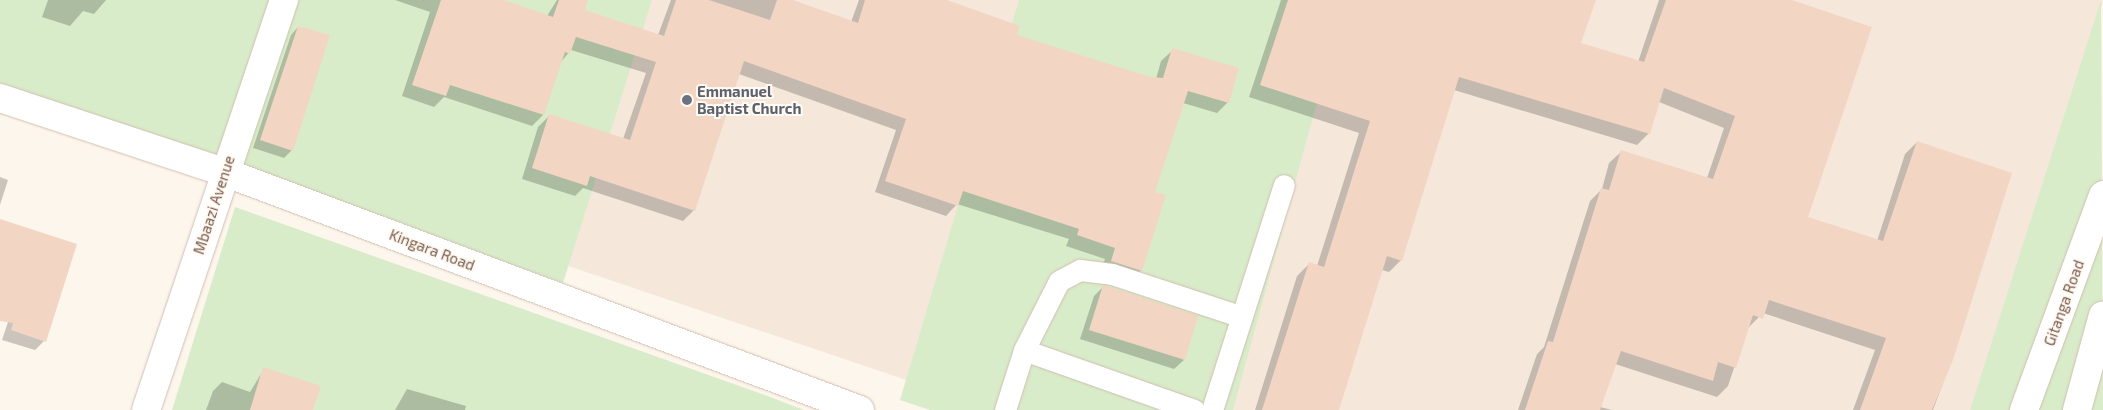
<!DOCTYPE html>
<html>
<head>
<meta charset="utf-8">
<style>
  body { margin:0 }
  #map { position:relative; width:2103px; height:410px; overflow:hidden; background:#fdf6ec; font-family:"Exo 2",sans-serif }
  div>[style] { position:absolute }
  .residential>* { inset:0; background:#f5e8da }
  .green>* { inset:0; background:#d8ecc9 }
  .shadow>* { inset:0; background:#0003 }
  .building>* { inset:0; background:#f3d5c3 }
  .roads { filter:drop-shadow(0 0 1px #d1beb0) drop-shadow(0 0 1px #d1beb0) }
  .service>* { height:21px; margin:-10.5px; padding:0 10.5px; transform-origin:10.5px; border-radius:10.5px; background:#fff }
  .minor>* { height:28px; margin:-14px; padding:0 14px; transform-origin:14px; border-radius:14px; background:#fff }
  .secondary>* { height:28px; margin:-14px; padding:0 14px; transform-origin:14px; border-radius:14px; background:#fff }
  .dots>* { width:14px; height:14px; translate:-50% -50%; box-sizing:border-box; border:2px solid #fffaf3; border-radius:50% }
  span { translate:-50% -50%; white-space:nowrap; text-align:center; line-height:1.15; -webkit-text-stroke:4px #fffaf3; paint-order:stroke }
  .worship-label { font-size:15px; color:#5b616d; font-weight:700 }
  .left { translate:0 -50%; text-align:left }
  .street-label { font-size:15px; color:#7a5c4d }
</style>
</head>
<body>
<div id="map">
  <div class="residential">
    <i style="clip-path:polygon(0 0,2103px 0,2006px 410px,995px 410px,198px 141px)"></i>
  </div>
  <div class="green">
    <i style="clip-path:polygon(0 0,652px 0,563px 283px,0 83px)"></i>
    <i style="clip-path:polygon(1019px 0,1345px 0,1233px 410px,930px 410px,900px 400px)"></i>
    <i style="clip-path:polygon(2101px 0,2103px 410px,1970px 410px)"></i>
    <i style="clip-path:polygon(235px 207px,765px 395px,804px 410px,172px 410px)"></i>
  </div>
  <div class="shadow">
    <i style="clip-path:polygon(48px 0,106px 0,94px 14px,83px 11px,70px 26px,42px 17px)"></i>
    <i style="clip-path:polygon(395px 0,501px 0,547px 16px,557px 0,573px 0,584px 11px,658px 35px,671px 0,789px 0,851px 22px,859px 0,943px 0,1015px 36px,1150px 78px,1156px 79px,1161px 61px,1173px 50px,1228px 102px,1217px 113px,1183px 103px,1154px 192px,1141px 270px,1130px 281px,1100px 272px,1105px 259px,1066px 246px,1069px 239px,957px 204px,946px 216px,875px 192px,896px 130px,739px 74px,694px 210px,683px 221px,583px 188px,575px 196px,522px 179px,538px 127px,549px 116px,623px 139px,646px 73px,571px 50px,561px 62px,543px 115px,532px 126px,444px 97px,434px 107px,402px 96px,430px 12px)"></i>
    <i style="clip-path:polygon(1281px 0,1594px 0,1579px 44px,1638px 62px,1659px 0,1788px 0,1806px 217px,1877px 241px,1905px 154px,1917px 142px,1952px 359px,1933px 410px,1853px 410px,1875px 350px,1763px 313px,1747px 329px,1728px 386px,1717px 397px,1615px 364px,1600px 407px,1612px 410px,1518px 410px,1537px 354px,1544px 347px,1590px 201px,1602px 189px,1609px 163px,1621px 152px,1707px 178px,1724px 128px,1659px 102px,1649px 133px,1637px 145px,1454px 90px,1401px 260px,1389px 272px,1382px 270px,1337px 410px,1255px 410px,1297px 276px,1309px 264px,1317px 266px,1359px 133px,1249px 97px)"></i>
    <i style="clip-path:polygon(298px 27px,292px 150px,284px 158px,253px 148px,291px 35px)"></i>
    <i style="clip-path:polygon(0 177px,8px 180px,0 205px)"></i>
    <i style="clip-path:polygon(34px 244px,44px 341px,35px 350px,2px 340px)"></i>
    <i style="clip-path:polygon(1103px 287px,1184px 360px,1174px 369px,1080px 339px,1094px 296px)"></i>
    <i style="clip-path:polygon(264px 369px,312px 410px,206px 410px,213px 391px,222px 382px,250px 392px)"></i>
    <i style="clip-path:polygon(407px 389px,466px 406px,465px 410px,395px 410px)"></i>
  </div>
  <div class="building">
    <i style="clip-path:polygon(441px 0,504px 0,553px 17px,559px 0,588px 0,585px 10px,664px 36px,676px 0,709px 0,770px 20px,777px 0,793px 0,858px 23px,865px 0,947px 0,1020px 26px,1017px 35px,1150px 77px,1163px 78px,1172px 48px,1239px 68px,1229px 103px,1188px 91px,1155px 192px,1166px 195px,1142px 271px,1111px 261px,1115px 248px,1077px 235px,1079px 229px,963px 191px,958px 206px,885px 181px,906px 119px,744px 61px,695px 211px,590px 176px,587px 186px,532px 168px,549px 114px,630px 140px,656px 62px,576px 37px,570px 54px,565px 52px,544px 115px,450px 85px,446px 96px,412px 85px)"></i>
    <i style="clip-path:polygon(1288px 0,1596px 0,1581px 43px,1644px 62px,1666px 0,1792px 0,1872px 27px,1808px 217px,1883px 241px,1917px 141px,2012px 173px,1953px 360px,1932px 410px,1860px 410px,1886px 338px,1769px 300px,1763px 319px,1753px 315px,1736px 368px,1718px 362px,1713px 381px,1621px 351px,1600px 410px,1525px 410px,1548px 341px,1553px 342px,1601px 188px,1609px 190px,1621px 150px,1713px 179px,1735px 116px,1664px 88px,1650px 134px,1459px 77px,1402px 261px,1387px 256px,1339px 410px,1262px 410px,1309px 262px,1324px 267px,1370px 121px,1260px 85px)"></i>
    <i style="clip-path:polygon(298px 26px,330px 35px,293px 151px,260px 140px)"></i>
    <i style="clip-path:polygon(0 219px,77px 244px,46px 342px,11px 330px,13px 323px,0 321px)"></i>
    <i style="clip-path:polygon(1103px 285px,1198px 316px,1185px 360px,1089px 330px)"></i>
    <i style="clip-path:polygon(263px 367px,321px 386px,313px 410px,250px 410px)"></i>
  </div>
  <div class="roads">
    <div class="service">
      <i style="left:1005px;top:410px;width:63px;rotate:-72.4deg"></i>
      <i style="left:1194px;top:410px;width:180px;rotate:-160.6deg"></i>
      <i style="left:1024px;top:350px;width:77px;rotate:-63.1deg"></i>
      <i style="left:1059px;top:281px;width:24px;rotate:-28deg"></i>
      <i style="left:1080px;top:270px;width:32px;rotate:7deg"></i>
      <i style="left:1112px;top:274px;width:135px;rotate:18.2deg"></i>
      <i style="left:1212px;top:410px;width:236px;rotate:-72.3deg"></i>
    </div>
    <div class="minor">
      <i style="left:146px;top:410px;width:433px;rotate:-71.4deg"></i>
    </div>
    <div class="secondary">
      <i style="left:0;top:98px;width:236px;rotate:18.3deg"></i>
      <i style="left:224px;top:172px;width:679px;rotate:20.52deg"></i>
      <i style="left:2024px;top:410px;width:229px;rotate:-69.8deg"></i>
      <i style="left:2077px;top:410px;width:98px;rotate:-74.7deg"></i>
    </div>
  </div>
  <div class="dots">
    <i style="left:687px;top:100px;background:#6b7280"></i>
  </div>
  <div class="worship-label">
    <span class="left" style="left:697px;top:100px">Emmanuel<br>Baptist Church</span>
  </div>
  <div class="street-label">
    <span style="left:214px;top:205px;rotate:-72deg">Mbaazi Avenue</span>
    <span style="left:432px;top:250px;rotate:21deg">Kingara Road</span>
    <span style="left:2064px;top:303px;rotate:-70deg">Gitanga Road</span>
  </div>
</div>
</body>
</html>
